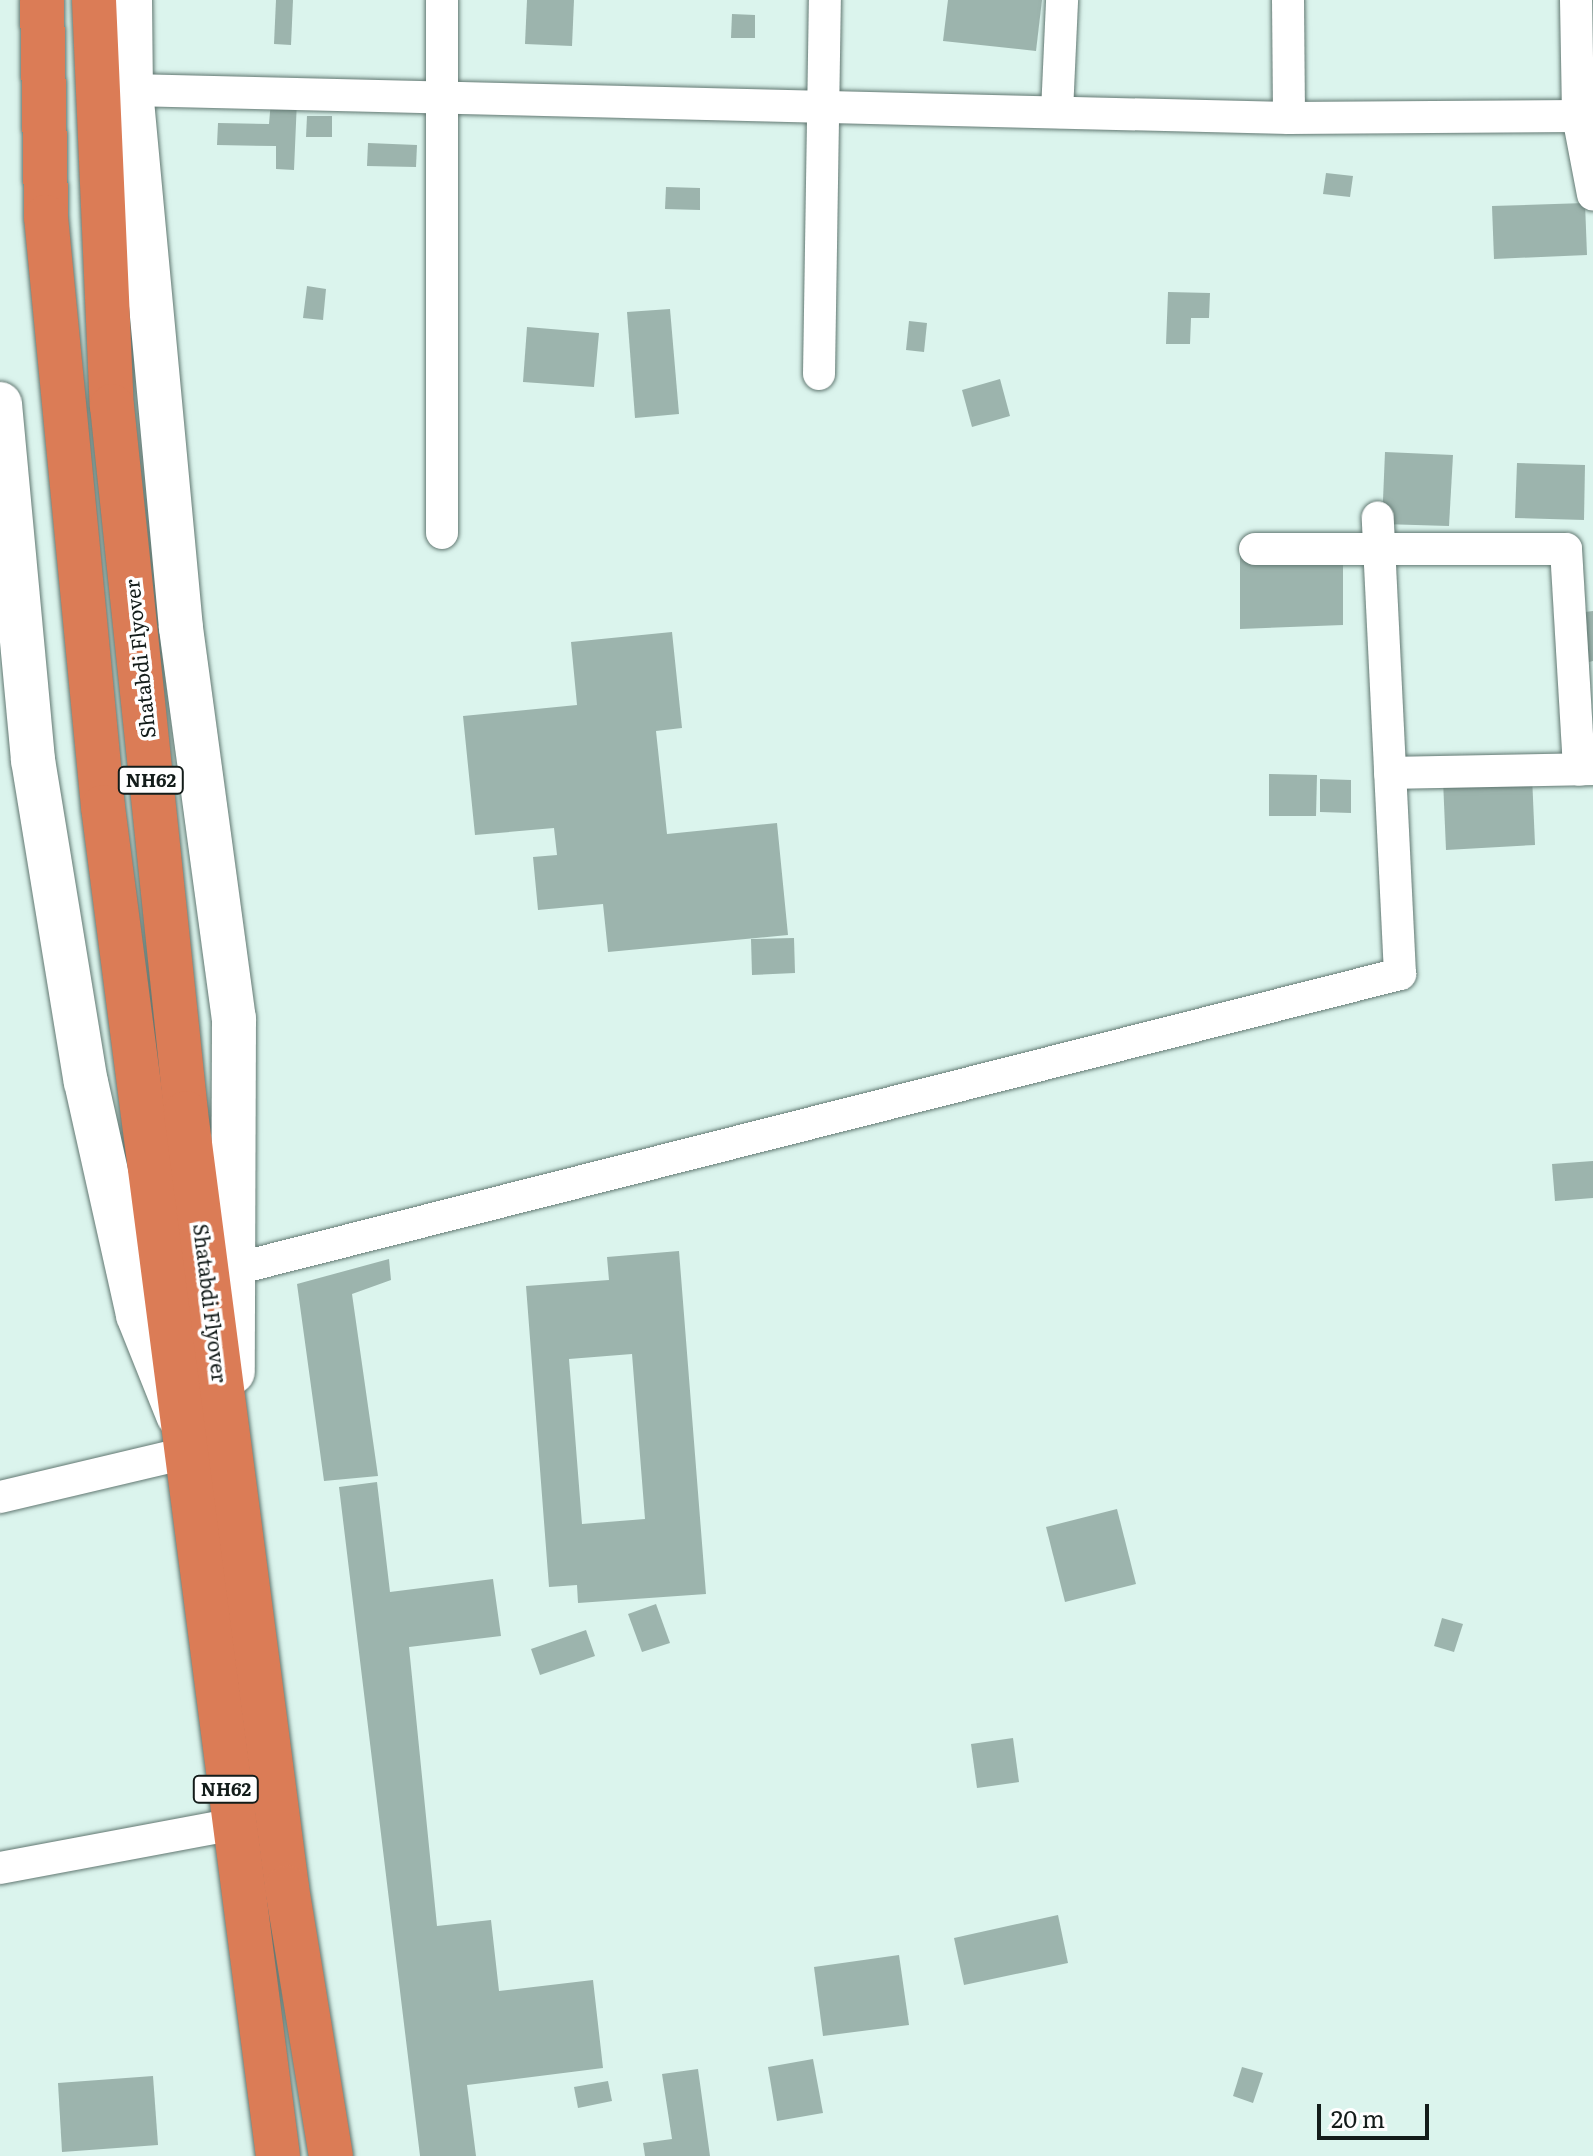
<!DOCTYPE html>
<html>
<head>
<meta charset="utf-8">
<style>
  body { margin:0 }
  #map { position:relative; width:1593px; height:2156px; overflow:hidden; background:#dbf4ed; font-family:Literata,serif }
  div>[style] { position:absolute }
  .building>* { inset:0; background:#9cb4ad }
  .roads { filter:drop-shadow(0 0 2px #627872) drop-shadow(0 0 2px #627872) }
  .street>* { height:32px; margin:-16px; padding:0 16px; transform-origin:16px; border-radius:16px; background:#fff }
  .secondary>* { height:44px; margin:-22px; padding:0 22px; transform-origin:22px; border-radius:22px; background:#fff }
  .highway>* { height:44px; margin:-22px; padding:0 22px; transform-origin:22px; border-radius:22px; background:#db7c56 }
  span { translate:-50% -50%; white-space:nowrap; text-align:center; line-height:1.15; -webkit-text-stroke:7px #fff; paint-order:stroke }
  .shield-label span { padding:2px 6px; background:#fff; border:2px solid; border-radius:6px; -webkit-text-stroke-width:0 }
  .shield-label { font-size:18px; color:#131c1a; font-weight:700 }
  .street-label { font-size:20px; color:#131c1a }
  .scale { position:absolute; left:1317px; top:2104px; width:112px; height:36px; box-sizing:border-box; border:4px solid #131c1a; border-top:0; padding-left:10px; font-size:24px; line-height:28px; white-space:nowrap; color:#131c1a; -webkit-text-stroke:6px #fff; paint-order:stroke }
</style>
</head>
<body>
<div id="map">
  <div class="building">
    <i style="clip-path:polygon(276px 0,293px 0,291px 45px,274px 44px)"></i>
    <i style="clip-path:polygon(527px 0,574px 0,572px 46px,525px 44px)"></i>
    <i style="clip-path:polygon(948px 0,1042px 0,1036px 51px,943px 41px)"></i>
    <i style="clip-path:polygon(732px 14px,755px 15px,755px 38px,731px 38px)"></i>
    <i style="clip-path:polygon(271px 100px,297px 100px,294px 170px,276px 169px,276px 146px,217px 145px,218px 123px,269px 124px)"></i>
    <i style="clip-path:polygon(307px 116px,332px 116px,332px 137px,306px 137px)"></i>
    <i style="clip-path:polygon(368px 143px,417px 145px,416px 167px,367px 166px)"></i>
    <i style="clip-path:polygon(1326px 173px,1353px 176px,1350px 197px,1323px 194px)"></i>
    <i style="clip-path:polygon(666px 187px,700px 188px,700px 210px,665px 209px)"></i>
    <i style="clip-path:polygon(1585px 203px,1587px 255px,1494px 259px,1492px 206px)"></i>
    <i style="clip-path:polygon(307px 286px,326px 289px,323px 320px,303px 318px)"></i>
    <i style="clip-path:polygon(1168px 292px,1210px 293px,1209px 318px,1191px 318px,1190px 344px,1166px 344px)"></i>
    <i style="clip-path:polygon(670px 309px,679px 414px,635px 418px,627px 312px)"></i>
    <i style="clip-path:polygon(909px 321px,927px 323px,924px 352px,906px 350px)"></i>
    <i style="clip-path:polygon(527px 327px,599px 333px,594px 387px,523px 382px)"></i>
    <i style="clip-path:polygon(1000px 379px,1010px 416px,972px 427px,962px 390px)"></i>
    <i style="clip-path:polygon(1385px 452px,1453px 455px,1449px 526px,1382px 524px)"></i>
    <i style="clip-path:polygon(1517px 463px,1585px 465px,1584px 520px,1515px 518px)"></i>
    <i style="clip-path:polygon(1240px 550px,1343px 550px,1343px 625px,1240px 629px)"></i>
    <i style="clip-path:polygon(1593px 611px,1593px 661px,1589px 662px,1585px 612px)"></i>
    <i style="clip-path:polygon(672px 632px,682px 728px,656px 731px,667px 834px,777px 823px,788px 935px,608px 952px,603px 904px,538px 910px,533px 857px,557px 855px,554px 828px,475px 835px,463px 716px,577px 705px,571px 642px)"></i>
    <i style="clip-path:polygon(1269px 774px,1317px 775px,1316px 816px,1269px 816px)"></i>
    <i style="clip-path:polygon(1532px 776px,1535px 845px,1446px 850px,1443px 780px)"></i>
    <i style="clip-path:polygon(1320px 779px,1351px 780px,1351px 813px,1320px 812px)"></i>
    <i style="clip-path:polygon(794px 938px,795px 973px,752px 975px,751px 939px)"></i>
    <i style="clip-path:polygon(1593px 1161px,1593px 1198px,1555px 1201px,1552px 1164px)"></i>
    <i style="clip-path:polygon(evenodd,679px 1251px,706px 1594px,578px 1603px,577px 1585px,549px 1587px,526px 1286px,609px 1280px,607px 1257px,679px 1251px,632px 1354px,645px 1519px,582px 1524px,569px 1359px,632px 1354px)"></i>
    <i style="clip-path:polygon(389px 1259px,391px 1280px,352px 1294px,378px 1476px,324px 1481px,297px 1284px)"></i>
    <i style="clip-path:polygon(377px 1482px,390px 1592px,493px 1579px,501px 1636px,409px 1647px,437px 1926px,491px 1920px,499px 1991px,593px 1980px,603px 2068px,467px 2085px,476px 2156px,420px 2156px,339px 1487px)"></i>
    <i style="clip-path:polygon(1117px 1509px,1136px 1584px,1065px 1602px,1046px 1527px)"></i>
    <i style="clip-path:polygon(656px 1604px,670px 1643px,642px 1652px,628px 1614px)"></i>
    <i style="clip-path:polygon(1442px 1618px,1463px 1624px,1454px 1652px,1434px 1646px)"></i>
    <i style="clip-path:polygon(586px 1630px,595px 1656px,540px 1675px,531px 1649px)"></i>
    <i style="clip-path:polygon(1013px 1738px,1019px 1782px,977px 1788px,971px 1744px)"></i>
    <i style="clip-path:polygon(1058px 1915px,1068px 1963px,964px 1985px,954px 1938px)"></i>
    <i style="clip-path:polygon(899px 1955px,909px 2025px,823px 2036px,814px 1967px)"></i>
    <i style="clip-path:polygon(813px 2059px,823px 2113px,777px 2121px,768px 2067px)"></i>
    <i style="clip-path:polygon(1242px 2067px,1263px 2073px,1253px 2103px,1233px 2096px)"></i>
    <i style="clip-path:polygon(698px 2069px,710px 2156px,645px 2156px,643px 2143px,672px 2139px,662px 2074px)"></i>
    <i style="clip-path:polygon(153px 2076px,158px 2145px,62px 2152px,58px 2083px)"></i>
    <i style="clip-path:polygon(608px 2081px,612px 2101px,578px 2108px,574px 2087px)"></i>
  </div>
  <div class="roads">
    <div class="street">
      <i style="left:442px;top:0;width:533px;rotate:90deg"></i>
      <i style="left:1288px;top:0;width:118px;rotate:89.5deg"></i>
      <i style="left:1576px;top:0;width:116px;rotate:89deg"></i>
      <i style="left:1578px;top:116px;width:80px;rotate:79.2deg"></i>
      <i style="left:131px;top:90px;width:1158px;rotate:1.39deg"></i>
      <i style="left:1289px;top:118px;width:289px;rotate:-0.4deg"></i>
      <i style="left:1057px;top:112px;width:112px;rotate:-87.4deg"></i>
      <i style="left:819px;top:374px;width:374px;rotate:-89.1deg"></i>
      <i style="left:1255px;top:549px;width:311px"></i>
      <i style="left:1566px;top:549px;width:221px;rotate:86.6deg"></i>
      <i style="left:1390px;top:773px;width:203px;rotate:-1.1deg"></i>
      <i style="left:235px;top:1269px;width:1202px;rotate:-14.21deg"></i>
      <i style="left:1400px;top:974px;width:457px;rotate:-92.8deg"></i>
      <i style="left:0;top:1497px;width:191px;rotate:-13.3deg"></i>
      <i style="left:0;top:1868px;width:234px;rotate:-10.6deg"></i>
    </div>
    <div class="secondary">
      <i style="left:130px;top:0;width:90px;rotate:89.4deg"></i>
      <i style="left:131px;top:90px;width:540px;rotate:84.69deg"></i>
      <i style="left:181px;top:628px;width:394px;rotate:82.3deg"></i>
      <i style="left:234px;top:1018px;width:354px;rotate:90.2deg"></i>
      <i style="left:0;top:404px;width:358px;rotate:84.7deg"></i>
      <i style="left:33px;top:760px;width:326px;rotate:80.7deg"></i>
      <i style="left:86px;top:1082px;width:239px;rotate:77.4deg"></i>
      <i style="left:138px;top:1315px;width:108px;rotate:68.2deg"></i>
    </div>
    <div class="highway">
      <i style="left:42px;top:0;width:217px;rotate:88.9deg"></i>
      <i style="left:46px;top:217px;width:593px;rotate:84.48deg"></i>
      <i style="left:103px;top:807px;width:1360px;rotate:82.61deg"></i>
      <i style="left:94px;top:0;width:406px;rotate:87.5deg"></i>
      <i style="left:112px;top:406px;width:711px;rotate:84.02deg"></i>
      <i style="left:186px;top:1113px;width:782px;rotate:82.57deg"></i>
      <i style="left:287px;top:1888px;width:272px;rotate:80.7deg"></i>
    </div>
  </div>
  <div class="shield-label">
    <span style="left:151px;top:780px">NH62</span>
    <span style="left:226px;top:1789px">NH62</span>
  </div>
  <div class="street-label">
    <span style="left:139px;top:659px;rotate:-96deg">Shatabdi Flyover</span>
    <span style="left:211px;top:1303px;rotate:83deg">Shatabdi Flyover</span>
  </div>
  <div class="scale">20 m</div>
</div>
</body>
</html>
